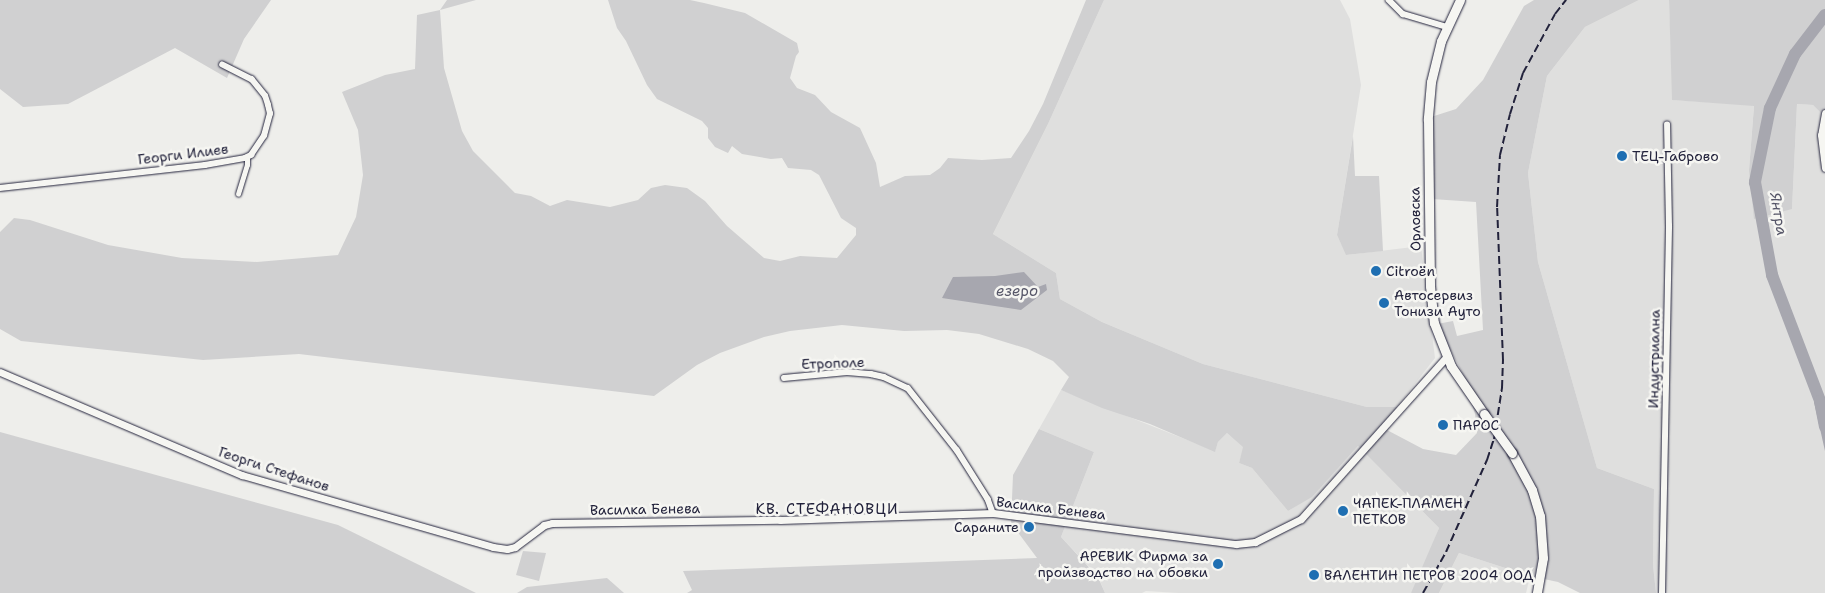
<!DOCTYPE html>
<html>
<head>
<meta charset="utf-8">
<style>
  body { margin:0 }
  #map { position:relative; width:1825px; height:593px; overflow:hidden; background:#eeeeeb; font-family:"Shantell Sans",sans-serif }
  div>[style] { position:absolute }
  .built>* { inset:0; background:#dfdfde }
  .green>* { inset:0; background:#d0d0d1 }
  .water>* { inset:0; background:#a7a7af }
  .river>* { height:12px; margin:-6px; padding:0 6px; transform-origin:6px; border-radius:6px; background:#a7a7af }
  .roads { filter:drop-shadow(0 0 1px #22223b) drop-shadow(0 0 1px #22223b) }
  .pedestrian>* { height:4.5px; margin:-2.25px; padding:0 2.25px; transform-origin:2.25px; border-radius:2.25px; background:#f6f6f2 }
  .minor>* { height:5.5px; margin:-2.75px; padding:0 2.75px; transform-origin:2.75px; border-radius:2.75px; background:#f6f6f2 }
  .tertiary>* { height:7px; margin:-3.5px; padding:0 3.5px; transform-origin:3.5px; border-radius:3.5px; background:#f6f6f2 }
  .primary>* { height:9px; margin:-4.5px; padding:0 4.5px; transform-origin:4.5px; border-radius:4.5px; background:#f6f6f2 }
  .rail>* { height:2px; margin-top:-1px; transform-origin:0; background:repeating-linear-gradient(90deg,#22223b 0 8px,transparent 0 12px) }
  .bridges { filter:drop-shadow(0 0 1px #22223b) drop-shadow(0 0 1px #22223b) }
  .primary-bridge>* { height:9px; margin:-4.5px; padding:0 4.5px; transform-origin:4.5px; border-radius:4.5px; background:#f6f6f2 }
  .dots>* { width:14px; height:14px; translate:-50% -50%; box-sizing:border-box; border:2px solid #f6f6f2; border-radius:50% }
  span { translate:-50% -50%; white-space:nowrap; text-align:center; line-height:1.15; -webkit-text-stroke:5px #f6f6f2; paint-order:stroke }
  .street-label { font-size:14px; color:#22223b }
  .poi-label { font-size:14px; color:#22223b }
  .left { translate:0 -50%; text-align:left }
  .right { translate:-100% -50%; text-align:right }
  .water-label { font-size:15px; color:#575769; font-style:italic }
  .neighbourhood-label { font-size:15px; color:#22223b; letter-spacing:1px }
</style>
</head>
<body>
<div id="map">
  <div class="built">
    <i style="clip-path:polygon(1104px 0,1340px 0,1350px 19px,1361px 85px,1337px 235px,1347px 255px,1421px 246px,1435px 358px,1397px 407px,1367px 407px,1203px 364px,1102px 322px,1060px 299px,1056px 273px,993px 234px,1048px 124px)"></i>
    <i style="clip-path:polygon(1639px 0,1669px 0,1673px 100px,1754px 105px,1749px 170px,1792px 209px,1797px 104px,1813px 105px,1825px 117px,1825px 593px,1656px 593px,1653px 565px,1654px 489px,1597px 468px,1538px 262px,1528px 173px,1547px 76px,1585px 27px)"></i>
    <i style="clip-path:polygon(1061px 390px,1215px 451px,1218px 442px,1227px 433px,1244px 447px,1239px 463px,1252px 468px,1288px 511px,1312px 496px,1358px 446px,1439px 528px,1415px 588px,1411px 593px,1178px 593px,1146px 591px,1142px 593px,1105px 593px,1098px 576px,1061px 537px,1094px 452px,1039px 429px)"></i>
    <i style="clip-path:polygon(1459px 553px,1530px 576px,1526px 593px,1439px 593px)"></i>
  </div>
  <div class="green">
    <i style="clip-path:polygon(0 0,271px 0,244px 39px,227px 78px,175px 48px,68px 104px,23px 107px,0 89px)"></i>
    <i style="clip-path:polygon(447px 0,476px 0,440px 10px,444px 68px,462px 131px,473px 151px,515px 193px,531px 196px,550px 206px,567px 200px,610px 207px,638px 200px,651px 188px,665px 185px,687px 188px,705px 201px,727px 226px,764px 258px,780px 261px,800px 256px,837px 258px,856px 235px,856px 228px,841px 218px,819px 175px,811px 170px,788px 168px,782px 158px,771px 159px,742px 154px,732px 146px,728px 153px,715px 147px,708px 138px,708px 128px,702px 121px,657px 99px,647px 85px,626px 41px,617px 28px,608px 0,690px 0,704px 3px,745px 13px,797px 43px,799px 52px,796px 56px,790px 78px,797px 88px,815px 95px,831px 112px,860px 128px,876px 163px,880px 187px,905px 176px,930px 175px,940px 168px,948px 158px,982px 160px,1011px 158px,1029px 131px,1043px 104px,1086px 0,1104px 0,1048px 124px,993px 234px,1056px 273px,1060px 299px,1102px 322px,1203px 364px,1367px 407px,1397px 407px,1387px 430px,1423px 449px,1456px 455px,1477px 433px,1475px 414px,1464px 376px,1437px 324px,1453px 321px,1457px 336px,1483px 330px,1476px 202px,1432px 199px,1431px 117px,1456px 109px,1483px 80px,1524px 6px,1534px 0,1639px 0,1585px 27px,1547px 76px,1528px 173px,1538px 262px,1597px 468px,1654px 489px,1653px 565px,1656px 593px,1580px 593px,1558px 582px,1530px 576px,1459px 553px,1439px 593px,1411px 593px,1439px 528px,1358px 446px,1312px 497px,1288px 511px,1252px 468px,1239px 463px,1243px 447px,1227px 433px,1218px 442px,1215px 452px,1150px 424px,1102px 408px,1061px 390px,1069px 377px,1053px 361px,1028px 349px,979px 334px,947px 330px,904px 331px,842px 325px,790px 331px,764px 337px,720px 353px,697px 365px,654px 396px,299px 354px,203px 360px,21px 341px,0 329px,0 232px,14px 218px,30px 220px,108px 245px,182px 258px,257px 262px,338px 255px,356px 217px,363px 175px,358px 130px,342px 92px,385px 75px,415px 69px,417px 15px,440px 10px)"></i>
    <i style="clip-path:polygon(1669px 0,1825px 0,1825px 117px,1813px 105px,1797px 104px,1792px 209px,1754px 219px,1749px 170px,1754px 106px,1672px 100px)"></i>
    <i style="clip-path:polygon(1353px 136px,1355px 176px,1379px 176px,1383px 251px,1346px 255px,1337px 235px)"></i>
    <i style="clip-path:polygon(1039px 429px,1094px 452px,1061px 537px,1098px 577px,1105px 593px,687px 593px,692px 590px,683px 571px,1037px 558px,1011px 523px,1013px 475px)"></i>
    <i style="clip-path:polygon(0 432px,338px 525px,476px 593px,0 593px)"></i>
    <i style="clip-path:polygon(523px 551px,546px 553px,539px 581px,516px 575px)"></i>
    <i style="clip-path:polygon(607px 578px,624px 593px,517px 593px,527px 587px)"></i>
  </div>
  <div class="water">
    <i style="clip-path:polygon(1024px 272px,1038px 287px,1046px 284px,1047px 290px,1021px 310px,942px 298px,953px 277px,995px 276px)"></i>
    <i style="clip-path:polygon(1814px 402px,1825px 402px,1825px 451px)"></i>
  </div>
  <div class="river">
    <i style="left:1825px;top:15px;width:49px;rotate:127.6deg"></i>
    <i style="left:1795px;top:54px;width:60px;rotate:114.8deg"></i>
    <i style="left:1770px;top:108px;width:76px;rotate:101.5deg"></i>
    <i style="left:1755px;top:182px;width:95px;rotate:79.6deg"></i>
    <i style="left:1772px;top:275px;width:135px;rotate:69.1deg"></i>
    <i style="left:1820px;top:401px;width:26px;rotate:79deg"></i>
  </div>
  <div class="roads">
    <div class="pedestrian">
      <i style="left:238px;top:194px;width:30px;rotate:-73deg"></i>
      <i style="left:247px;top:165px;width:8px;rotate:-90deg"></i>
    </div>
    <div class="minor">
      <i style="left:1389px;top:0;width:20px;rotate:45deg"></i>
      <i style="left:1403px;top:14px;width:46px;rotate:16.5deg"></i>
      <i style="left:0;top:188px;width:206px;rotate:-6.4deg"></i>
      <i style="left:205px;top:165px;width:41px;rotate:-9.9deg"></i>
      <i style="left:245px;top:158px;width:7px;rotate:-27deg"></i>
      <i style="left:251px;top:155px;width:23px;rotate:-56deg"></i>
      <i style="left:264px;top:136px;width:23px;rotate:-75deg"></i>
      <i style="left:270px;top:114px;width:9px;rotate:-103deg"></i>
      <i style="left:268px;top:105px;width:9px;rotate:-108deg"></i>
      <i style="left:265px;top:96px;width:21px;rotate:-129deg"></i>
      <i style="left:252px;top:80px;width:33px;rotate:-153deg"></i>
      <i style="left:784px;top:378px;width:63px;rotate:-5.4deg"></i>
      <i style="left:847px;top:372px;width:24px;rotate:5deg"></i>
      <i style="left:871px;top:374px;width:13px;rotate:13deg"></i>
      <i style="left:884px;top:377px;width:26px;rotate:25deg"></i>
      <i style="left:908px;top:388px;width:79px;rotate:51.7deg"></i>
      <i style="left:957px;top:450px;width:58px;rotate:57.7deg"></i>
      <i style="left:988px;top:499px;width:15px;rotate:70deg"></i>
      <i style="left:1662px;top:593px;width:367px;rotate:-88.9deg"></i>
      <i style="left:1669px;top:226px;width:101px;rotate:-91.1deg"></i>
    </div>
    <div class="tertiary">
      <i style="left:1825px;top:113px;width:22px;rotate:100deg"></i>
      <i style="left:1821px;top:135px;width:33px;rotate:83deg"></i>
      <i style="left:0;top:372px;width:263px;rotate:23.1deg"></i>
      <i style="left:242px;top:475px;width:261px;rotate:16deg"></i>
      <i style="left:493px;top:547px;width:14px;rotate:8deg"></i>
      <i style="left:507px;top:549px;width:8px;rotate:-14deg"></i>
      <i style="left:515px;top:547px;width:36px;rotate:-37deg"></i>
      <i style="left:544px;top:525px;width:8px;rotate:-14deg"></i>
      <i style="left:552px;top:523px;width:228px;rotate:-0.8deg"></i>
      <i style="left:780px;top:520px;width:213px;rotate:-1.9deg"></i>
      <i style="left:993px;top:513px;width:245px;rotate:7.3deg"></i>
      <i style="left:1236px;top:544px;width:19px;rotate:-6deg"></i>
      <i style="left:1255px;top:542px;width:51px;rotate:-26.6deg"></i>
      <i style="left:1301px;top:519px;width:219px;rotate:-48.1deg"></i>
    </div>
    <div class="primary">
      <i style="left:1460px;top:0;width:45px;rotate:114.9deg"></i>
      <i style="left:1441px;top:41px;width:42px;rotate:103.7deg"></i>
      <i style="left:1431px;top:82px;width:38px;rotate:95deg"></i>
      <i style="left:1428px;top:120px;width:166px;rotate:89.3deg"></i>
      <i style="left:1430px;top:286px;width:37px;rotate:84deg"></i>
      <i style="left:1434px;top:323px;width:46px;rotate:68.4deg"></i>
      <i style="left:1451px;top:366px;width:58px;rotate:55.5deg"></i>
      <i style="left:1512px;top:453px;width:42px;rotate:61.6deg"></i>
      <i style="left:1532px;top:490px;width:27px;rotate:73deg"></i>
      <i style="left:1540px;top:516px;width:42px;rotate:85.9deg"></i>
      <i style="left:1543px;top:558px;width:36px;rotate:100deg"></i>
    </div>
  </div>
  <div class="rail">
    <i style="left:1423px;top:593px;width:47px;rotate:-60.7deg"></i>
    <i style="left:1446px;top:552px;width:101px;rotate:-66deg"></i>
    <i style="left:1487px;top:460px;width:22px;rotate:-72deg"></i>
    <i style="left:1494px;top:439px;width:52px;rotate:-81.1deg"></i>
    <i style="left:1502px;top:388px;width:28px;rotate:-88deg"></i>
    <i style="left:1503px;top:360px;width:153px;rotate:-92.2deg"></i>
    <i style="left:1497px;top:207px;width:52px;rotate:-86.7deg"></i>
    <i style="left:1500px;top:155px;width:42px;rotate:-76.3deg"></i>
    <i style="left:1510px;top:114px;width:43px;rotate:-72.4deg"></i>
    <i style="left:1523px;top:73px;width:67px;rotate:-61.5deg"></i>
    <i style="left:1555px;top:14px;width:18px;rotate:-52deg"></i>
  </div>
  <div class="bridges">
    <div class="primary-bridge">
      <i style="left:1484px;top:414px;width:48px;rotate:54.3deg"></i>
    </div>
  </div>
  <div class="dots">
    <i style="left:1622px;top:156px;background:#1f6fb2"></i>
    <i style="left:1376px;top:271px;background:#1f6fb2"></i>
    <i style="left:1384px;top:303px;background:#1f6fb2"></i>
    <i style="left:1443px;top:425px;background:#1f6fb2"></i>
    <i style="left:1343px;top:511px;background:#1f6fb2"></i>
    <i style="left:1029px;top:527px;background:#1f6fb2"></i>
    <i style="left:1218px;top:564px;background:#1f6fb2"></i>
    <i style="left:1314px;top:575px;background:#1f6fb2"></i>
  </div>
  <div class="street-label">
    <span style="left:183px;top:154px;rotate:-7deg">Георги Илиев</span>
    <span style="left:1415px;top:219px;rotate:-91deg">Орловска</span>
    <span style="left:1654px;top:359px;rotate:-89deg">Индустриална</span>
    <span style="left:833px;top:363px;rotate:-2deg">Етрополе</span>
    <span style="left:274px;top:469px;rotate:18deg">Георги Стефанов</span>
    <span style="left:1051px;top:508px;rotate:7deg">Василка Бенева</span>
    <span style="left:645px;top:509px;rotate:-1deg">Василка Бенева</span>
  </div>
  <div class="poi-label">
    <span class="left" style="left:1632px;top:156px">ТЕЦ-Габрово</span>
    <span class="left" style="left:1386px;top:271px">Citroën</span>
    <span class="left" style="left:1394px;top:303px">Автосервиз<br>Тонизи Ауто</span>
    <span class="left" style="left:1453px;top:425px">ПАРОС</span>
    <span class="left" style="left:1353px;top:511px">ЧАПЕК-ПЛАМЕН<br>ПЕТКОВ</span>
    <span class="right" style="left:1019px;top:527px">Сараните</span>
    <span class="right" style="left:1208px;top:564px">АРЕВИК Фирма за<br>пройзводство на обовки</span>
    <span class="left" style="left:1324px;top:575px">ВАЛЕНТИН ПЕТРОВ 2004 ООД</span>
  </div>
  <div class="water-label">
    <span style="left:1778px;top:214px;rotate:80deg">Янтра</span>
    <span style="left:1017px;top:292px">езеро</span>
  </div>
  <div class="neighbourhood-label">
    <span style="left:827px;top:510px">КВ. СТЕФАНОВЦИ</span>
  </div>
</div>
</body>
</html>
